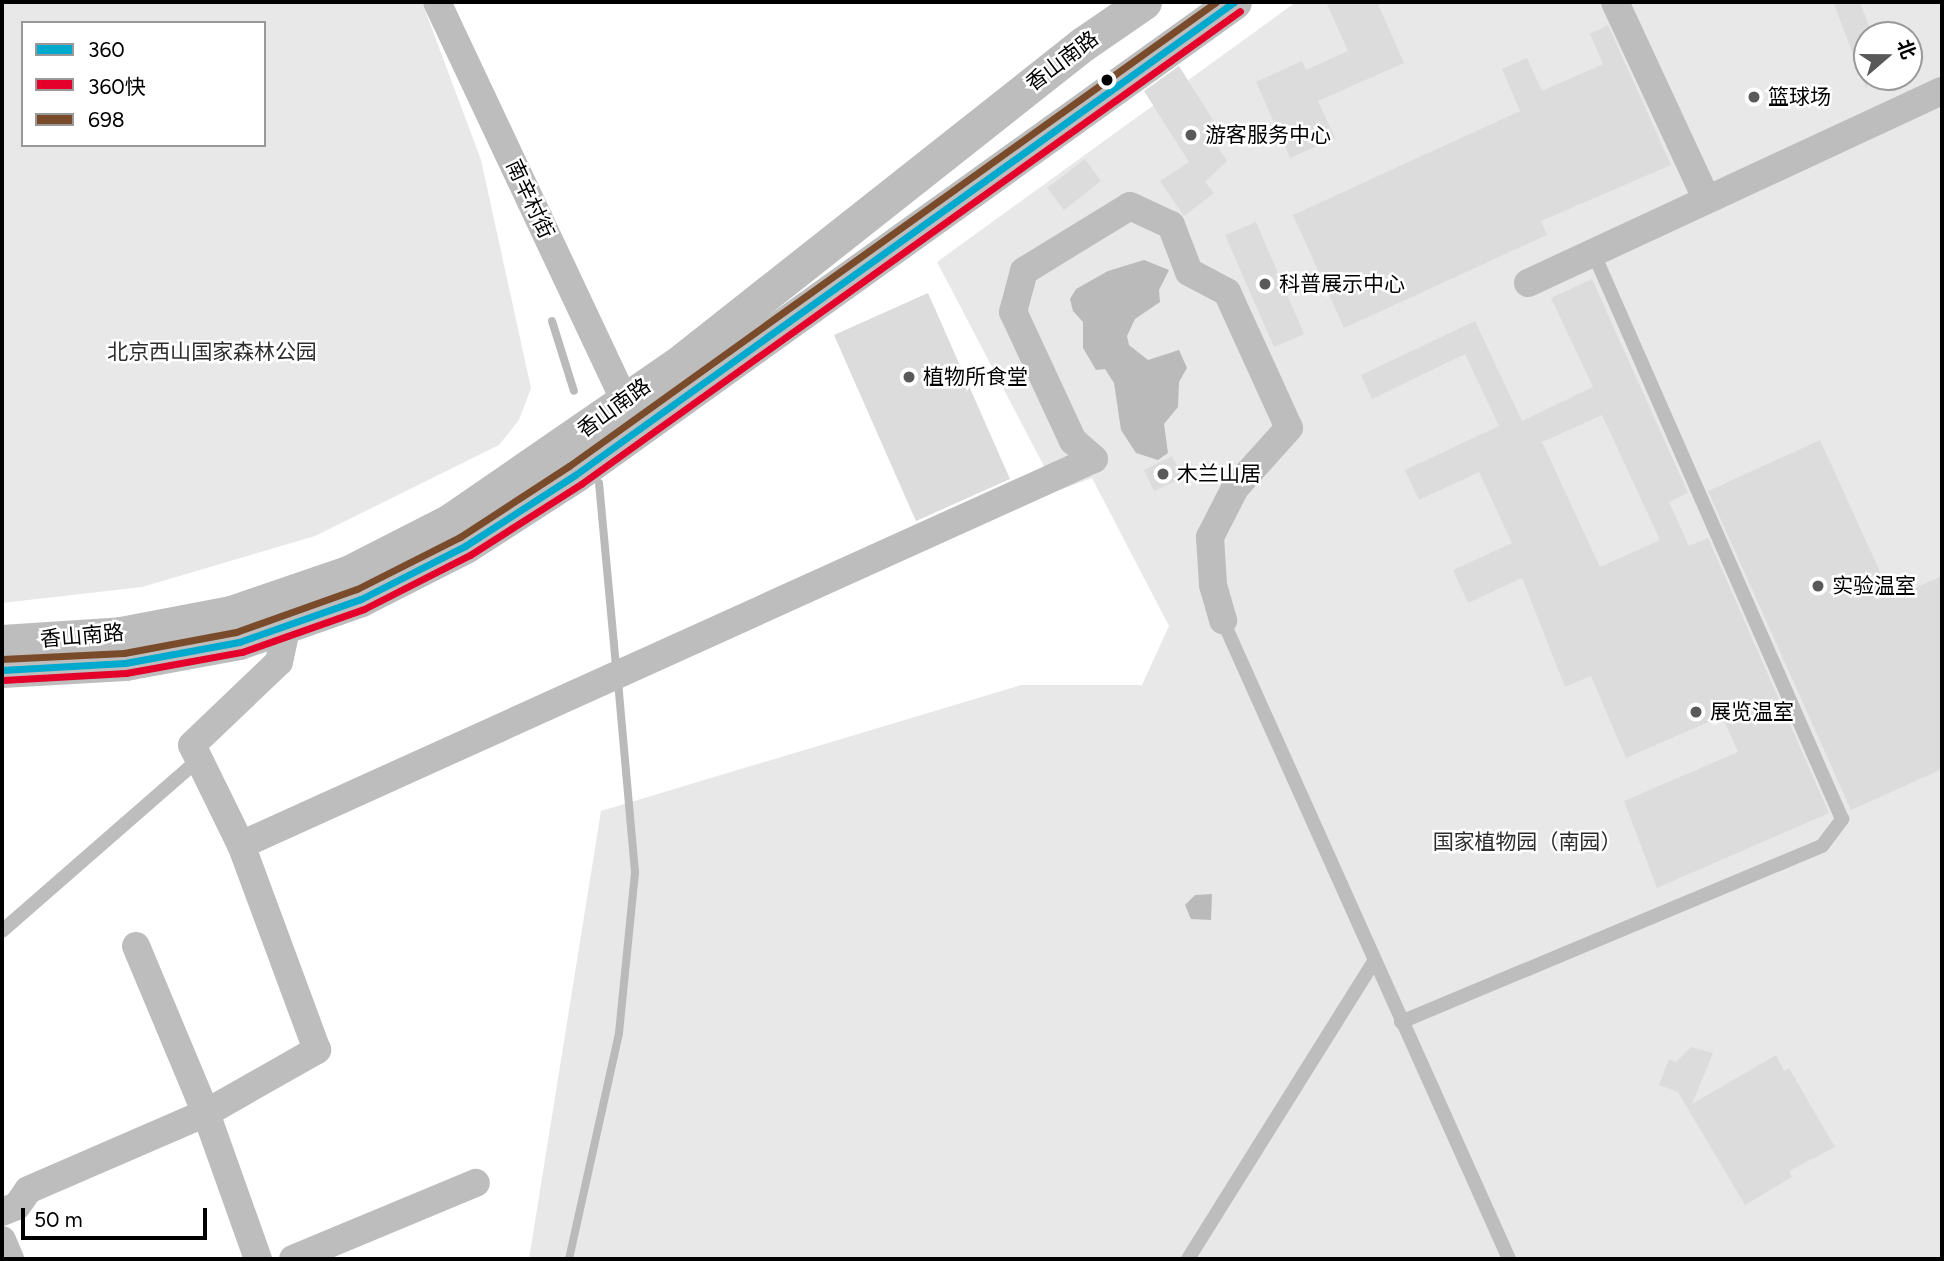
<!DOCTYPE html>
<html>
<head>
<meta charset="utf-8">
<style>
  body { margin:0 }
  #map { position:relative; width:1944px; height:1261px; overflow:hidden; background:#fff; font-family:Figtree,"Noto Sans SC",sans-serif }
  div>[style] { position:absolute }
  .green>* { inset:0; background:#e8e8e8 }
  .water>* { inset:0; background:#bababa }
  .stream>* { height:8px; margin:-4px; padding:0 4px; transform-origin:4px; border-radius:4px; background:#bababa }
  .building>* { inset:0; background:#dcdcdc }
  .service>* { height:14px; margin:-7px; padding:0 7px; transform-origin:7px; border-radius:7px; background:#bdbdbd }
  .minor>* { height:28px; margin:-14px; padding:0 14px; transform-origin:14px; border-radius:14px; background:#bdbdbd }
  .tertiary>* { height:35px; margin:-17.5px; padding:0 17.5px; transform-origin:17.5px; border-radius:17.5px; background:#bdbdbd }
  .bus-1>* { height:7px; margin:-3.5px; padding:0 3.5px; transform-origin:3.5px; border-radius:3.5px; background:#00a9ce }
  .bus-2>* { height:7px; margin:-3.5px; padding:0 3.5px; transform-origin:3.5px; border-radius:3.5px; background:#e4002b }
  .bus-3>* { height:7px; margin:-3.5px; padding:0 3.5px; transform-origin:3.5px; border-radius:3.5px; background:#7a4b2a }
  .dots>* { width:19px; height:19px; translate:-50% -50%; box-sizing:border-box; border:4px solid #fff; border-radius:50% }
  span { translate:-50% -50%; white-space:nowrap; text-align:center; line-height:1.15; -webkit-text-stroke:5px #fff; paint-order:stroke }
  .street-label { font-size:21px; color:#000 }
  .poi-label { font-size:21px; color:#000 }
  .left { translate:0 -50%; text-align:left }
  .park-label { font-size:21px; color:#2d2d2d }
  .frame { position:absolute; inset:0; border:4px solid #000; pointer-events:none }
  .legend { position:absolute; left:21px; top:21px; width:245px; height:126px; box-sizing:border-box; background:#fff; border:2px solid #999; margin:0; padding:9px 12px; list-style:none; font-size:21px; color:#000 }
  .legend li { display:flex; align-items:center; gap:14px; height:35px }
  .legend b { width:35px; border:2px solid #999 }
  .north { position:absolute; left:1853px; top:21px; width:70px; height:70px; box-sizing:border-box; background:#fff; border:2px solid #999; border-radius:50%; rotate:70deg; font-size:19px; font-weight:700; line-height:28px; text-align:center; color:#000 }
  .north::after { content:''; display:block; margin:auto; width:24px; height:32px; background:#595959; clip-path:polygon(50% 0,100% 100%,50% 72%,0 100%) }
  .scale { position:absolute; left:21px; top:1208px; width:186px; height:32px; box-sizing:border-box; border:4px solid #000; border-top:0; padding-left:9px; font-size:21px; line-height:24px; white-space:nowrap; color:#000; -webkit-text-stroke:5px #fff; paint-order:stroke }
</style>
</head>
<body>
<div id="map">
  <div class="green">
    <i style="clip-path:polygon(evenodd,2px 2px,422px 2px,481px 160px,531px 388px,519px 420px,499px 445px,315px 536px,142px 587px,2px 603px,2px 2px,23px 23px,264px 23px,264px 145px,23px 145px,23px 23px)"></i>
    <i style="clip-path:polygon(evenodd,1296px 2px,1942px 2px,1942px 1259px,529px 1259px,601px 811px,1021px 685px,1142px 685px,1169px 626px,1092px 478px,1057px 491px,937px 262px,1296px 2px,1867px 35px,1909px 35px,1909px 77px,1867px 77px,1867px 35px)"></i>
  </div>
  <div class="water">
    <i style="clip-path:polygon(1144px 260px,1169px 270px,1159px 290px,1160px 302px,1135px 319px,1127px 336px,1129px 345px,1148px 360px,1179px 350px,1187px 368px,1179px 382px,1178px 407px,1164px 424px,1168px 453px,1158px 460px,1136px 453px,1121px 430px,1114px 383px,1105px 369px,1096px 370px,1083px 348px,1083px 322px,1073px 311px,1070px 299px,1076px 289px,1108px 271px)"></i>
    <i style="clip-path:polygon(1212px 894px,1211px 920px,1191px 919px,1185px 905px,1195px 895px)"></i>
  </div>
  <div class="stream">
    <i style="left:552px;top:321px;width:73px;rotate:72.6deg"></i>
    <i style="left:599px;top:483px;width:186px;rotate:84.7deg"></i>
    <i style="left:569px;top:1259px;width:231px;rotate:-77.5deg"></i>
    <i style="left:619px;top:1033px;width:162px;rotate:-84.3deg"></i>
    <i style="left:635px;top:872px;width:192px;rotate:-95.1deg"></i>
  </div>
  <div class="building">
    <i style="clip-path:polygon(1326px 2px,1377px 2px,1404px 63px,1318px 101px,1335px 138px,1290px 158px,1256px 82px,1302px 61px,1306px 70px,1348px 51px)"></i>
    <i style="clip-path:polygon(1833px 2px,1860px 2px,1872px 35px,1867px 35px,1867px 90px)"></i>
    <i style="clip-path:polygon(1608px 25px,1671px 165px,1541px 221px,1547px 235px,1344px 328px,1293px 215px,1520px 111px,1502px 69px,1527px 58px,1542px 91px,1603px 64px,1590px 34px)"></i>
    <i style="clip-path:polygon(1179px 66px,1213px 120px,1204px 127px,1227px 161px,1205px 182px,1214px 193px,1184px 216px,1160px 181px,1189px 162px,1144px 91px)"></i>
    <i style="clip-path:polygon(1085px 159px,1101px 181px,1064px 210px,1047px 188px)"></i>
    <i style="clip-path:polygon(1256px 222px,1304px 334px,1274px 347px,1225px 235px)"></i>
    <i style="clip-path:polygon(evenodd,1592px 279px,1688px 493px,1669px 502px,1689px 546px,1708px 538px,1829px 813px,1657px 888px,1624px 801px,1738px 752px,1722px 716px,1626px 758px,1591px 676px,1565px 687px,1522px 578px,1468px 603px,1453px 570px,1512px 543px,1479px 472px,1419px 500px,1405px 470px,1499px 426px,1465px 354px,1372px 399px,1361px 375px,1475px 321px,1522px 421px,1593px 387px,1551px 298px,1592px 279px,1602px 415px,1660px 540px,1600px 567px,1542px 442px,1602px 415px)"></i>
    <i style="clip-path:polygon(928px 293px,1010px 479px,916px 521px,834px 335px)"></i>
    <i style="clip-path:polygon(1820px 440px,1892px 598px,1942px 576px,1942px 769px,1851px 810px,1708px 491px)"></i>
    <i style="clip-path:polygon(1172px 456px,1183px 478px,1154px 491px,1144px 470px)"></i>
    <i style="clip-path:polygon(1691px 1047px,1713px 1053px,1692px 1104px,1776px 1055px,1784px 1071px,1789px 1068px,1835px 1147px,1789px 1171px,1792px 1177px,1745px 1205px,1678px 1092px,1659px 1085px,1669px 1059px,1676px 1062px)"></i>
  </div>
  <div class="service">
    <i style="left:1223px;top:621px;width:699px;rotate:65.85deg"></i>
    <i style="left:2px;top:931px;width:262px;rotate:-41.1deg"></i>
    <i style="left:1401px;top:1022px;width:456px;rotate:-22.7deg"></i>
    <i style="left:1822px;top:846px;width:34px;rotate:-53deg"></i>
    <i style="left:1842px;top:819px;width:619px;rotate:-113.71deg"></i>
    <i style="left:1188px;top:1259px;width:351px;rotate:-58deg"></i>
  </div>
  <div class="minor">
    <i style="left:437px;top:2px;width:437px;rotate:64.8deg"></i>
    <i style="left:1615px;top:2px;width:216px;rotate:65.1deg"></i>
    <i style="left:1528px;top:283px;width:456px;rotate:-24.9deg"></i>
    <i style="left:241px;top:845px;width:936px;rotate:-24.35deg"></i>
    <i style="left:1094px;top:459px;width:28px;rotate:-139deg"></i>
    <i style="left:1073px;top:441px;width:142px;rotate:-114.9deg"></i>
    <i style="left:1013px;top:312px;width:42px;rotate:-75deg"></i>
    <i style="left:1024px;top:271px;width:124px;rotate:-31.5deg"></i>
    <i style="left:1130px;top:206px;width:45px;rotate:24.9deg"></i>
    <i style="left:1171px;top:225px;width:50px;rotate:69deg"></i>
    <i style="left:1189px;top:272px;width:43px;rotate:27.8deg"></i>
    <i style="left:1227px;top:292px;width:149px;rotate:65.5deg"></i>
    <i style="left:1289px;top:428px;width:81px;rotate:132deg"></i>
    <i style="left:1235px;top:488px;width:55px;rotate:117deg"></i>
    <i style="left:1210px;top:537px;width:48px;rotate:86.4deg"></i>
    <i style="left:1213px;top:585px;width:37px;rotate:74deg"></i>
    <i style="left:136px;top:946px;width:181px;rotate:67.3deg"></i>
    <i style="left:206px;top:1113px;width:155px;rotate:70.4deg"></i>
    <i style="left:2px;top:1212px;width:16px;rotate:-22deg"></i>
    <i style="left:17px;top:1206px;width:19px;rotate:-55deg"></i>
    <i style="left:28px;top:1190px;width:194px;rotate:-23.4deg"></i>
    <i style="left:206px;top:1113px;width:128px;rotate:-29.6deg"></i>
    <i style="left:317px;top:1050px;width:219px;rotate:-110.3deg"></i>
    <i style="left:241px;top:845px;width:111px;rotate:-116.1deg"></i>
    <i style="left:192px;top:745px;width:120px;rotate:-43.7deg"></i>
    <i style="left:279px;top:662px;width:38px;rotate:-78deg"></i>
    <i style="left:2px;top:1240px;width:21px;rotate:67deg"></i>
    <i style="left:293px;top:1259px;width:198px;rotate:-22.6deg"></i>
  </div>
  <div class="tertiary">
    <i style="left:2px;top:642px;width:119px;rotate:-3.8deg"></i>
    <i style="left:121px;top:634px;width:112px;rotate:-10.8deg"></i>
    <i style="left:231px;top:613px;width:124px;rotate:-18.9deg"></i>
    <i style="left:348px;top:573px;width:114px;rotate:-27deg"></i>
    <i style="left:450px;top:521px;width:283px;rotate:-34.6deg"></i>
    <i style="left:683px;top:360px;width:510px;rotate:-38.31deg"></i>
    <i style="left:1083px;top:44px;width:74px;rotate:-34.5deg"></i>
    <i style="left:2px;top:670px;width:123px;rotate:-3.3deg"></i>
    <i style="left:125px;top:663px;width:116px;rotate:-10.4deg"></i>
    <i style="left:239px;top:642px;width:129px;rotate:-19.4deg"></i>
    <i style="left:361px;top:599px;width:117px;rotate:-27deg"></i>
    <i style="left:465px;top:546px;width:131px;rotate:-32.8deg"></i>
    <i style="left:575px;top:475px;width:811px;rotate:-35.67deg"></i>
  </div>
  <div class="bus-1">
    <i style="left:2px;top:670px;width:123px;rotate:-3.3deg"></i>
    <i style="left:125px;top:663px;width:116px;rotate:-10.4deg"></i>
    <i style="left:239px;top:642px;width:129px;rotate:-19.4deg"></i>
    <i style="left:361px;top:599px;width:117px;rotate:-27deg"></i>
    <i style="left:465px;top:546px;width:131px;rotate:-32.8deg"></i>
    <i style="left:575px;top:475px;width:811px;rotate:-35.67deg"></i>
  </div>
  <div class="bus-2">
    <i style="left:3px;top:680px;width:123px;rotate:-3.3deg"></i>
    <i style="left:126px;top:673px;width:118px;rotate:-10.3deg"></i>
    <i style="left:242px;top:652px;width:129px;rotate:-19.4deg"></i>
    <i style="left:364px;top:609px;width:119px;rotate:-27deg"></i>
    <i style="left:470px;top:555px;width:132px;rotate:-32.6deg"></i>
    <i style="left:581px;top:484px;width:811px;rotate:-35.67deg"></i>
  </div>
  <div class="bus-3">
    <i style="left:2px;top:659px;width:122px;rotate:-2.8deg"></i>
    <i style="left:124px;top:653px;width:114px;rotate:-10.6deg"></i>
    <i style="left:236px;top:632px;width:128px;rotate:-19.6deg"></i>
    <i style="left:357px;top:589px;width:115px;rotate:-26.8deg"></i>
    <i style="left:460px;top:537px;width:130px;rotate:-33.1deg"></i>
    <i style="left:569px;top:466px;width:796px;rotate:-35.65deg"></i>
  </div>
  <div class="dots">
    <i style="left:1107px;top:80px;background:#000"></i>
    <i style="left:1754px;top:97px;background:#595959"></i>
    <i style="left:1191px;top:135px;background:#595959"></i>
    <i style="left:1265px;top:284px;background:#595959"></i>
    <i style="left:909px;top:377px;background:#595959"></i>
    <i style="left:1163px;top:474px;background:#595959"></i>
    <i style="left:1818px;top:586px;background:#595959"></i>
    <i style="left:1696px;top:712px;background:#595959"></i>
  </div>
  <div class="street-label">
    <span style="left:1062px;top:61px;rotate:-37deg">香山南路</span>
    <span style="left:530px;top:199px;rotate:65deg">南辛村街</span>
    <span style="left:614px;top:408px;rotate:-36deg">香山南路</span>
    <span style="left:82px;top:636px;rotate:-5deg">香山南路</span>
  </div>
  <div class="poi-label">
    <span class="left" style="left:1768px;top:97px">篮球场</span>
    <span class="left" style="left:1205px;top:135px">游客服务中心</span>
    <span class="left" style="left:1279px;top:284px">科普展示中心</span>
    <span class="left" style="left:923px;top:377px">植物所食堂</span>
    <span class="left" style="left:1177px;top:474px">木兰山居</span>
    <span class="left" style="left:1832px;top:586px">实验温室</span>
    <span class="left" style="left:1710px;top:712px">展览温室</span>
  </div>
  <div class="park-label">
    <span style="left:212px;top:352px">北京西山国家森林公园</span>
    <span style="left:1527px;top:842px">国家植物园（南园）</span>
  </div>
  <div class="frame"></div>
  <ul class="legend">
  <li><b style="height:9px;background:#00a9ce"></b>360</li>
  <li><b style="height:9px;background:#e4002b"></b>360快</li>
  <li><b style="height:9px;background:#7a4b2a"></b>698</li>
  </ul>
  <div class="north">北</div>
  <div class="scale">50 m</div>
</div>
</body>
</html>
